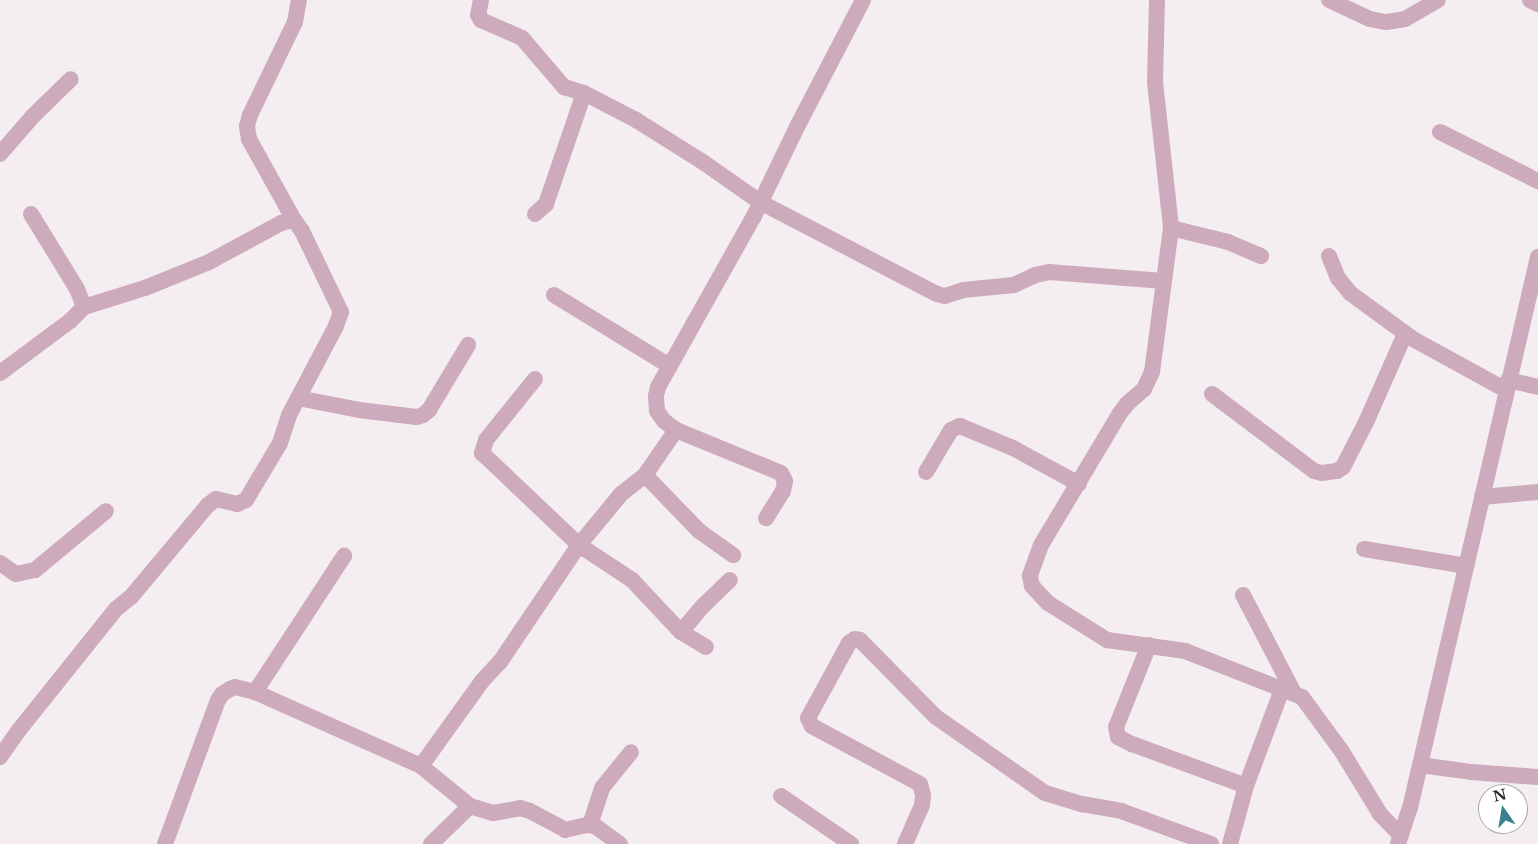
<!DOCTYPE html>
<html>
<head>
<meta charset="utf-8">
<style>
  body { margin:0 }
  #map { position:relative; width:1538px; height:844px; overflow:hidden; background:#f4eef1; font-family:"Libre Baskerville",serif }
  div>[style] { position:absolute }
  .minor>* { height:16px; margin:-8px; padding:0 8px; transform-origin:8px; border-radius:8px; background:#cdaabc }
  span { translate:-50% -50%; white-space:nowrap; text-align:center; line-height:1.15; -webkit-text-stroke:5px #fff; paint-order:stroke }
  .north { position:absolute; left:1478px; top:784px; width:50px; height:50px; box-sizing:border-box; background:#fff; border:1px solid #abaaaa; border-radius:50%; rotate:347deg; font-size:14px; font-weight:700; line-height:20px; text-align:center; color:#2c2a2b }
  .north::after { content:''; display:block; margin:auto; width:18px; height:22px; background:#3c828e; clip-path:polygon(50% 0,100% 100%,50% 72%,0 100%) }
</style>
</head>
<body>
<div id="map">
  <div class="minor">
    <i style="left:481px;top:0;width:15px;rotate:101deg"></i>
    <i style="left:478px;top:15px;width:6px;rotate:59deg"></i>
    <i style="left:481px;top:20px;width:45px;rotate:23.7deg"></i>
    <i style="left:522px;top:38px;width:65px;rotate:49.4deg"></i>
    <i style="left:564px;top:87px;width:21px;rotate:17deg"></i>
    <i style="left:584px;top:93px;width:59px;rotate:27.4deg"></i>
    <i style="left:636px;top:120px;width:79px;rotate:32.1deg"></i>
    <i style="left:703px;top:162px;width:70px;rotate:35.1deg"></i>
    <i style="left:760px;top:202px;width:199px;rotate:27.5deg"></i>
    <i style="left:937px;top:294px;width:8px;rotate:14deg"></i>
    <i style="left:945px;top:296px;width:19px;rotate:-18deg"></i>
    <i style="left:963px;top:290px;width:51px;rotate:-5.6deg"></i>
    <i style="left:1014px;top:285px;width:23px;rotate:-25deg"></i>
    <i style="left:1035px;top:275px;width:14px;rotate:-12deg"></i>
    <i style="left:1049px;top:272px;width:115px;rotate:4.5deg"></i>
    <i style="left:1157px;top:0;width:82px;rotate:91.4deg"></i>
    <i style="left:1155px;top:82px;width:147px;rotate:83.7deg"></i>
    <i style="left:1171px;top:228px;width:145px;rotate:97.5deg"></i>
    <i style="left:1152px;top:372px;width:19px;rotate:115deg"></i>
    <i style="left:1144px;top:389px;width:23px;rotate:139deg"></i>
    <i style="left:1127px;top:404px;width:11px;rotate:128deg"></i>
    <i style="left:1120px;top:413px;width:154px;rotate:120.9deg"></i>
    <i style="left:1041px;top:545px;width:33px;rotate:110deg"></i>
    <i style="left:1030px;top:576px;width:10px;rotate:79deg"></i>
    <i style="left:1032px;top:586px;width:23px;rotate:47deg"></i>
    <i style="left:1048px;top:603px;width:70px;rotate:32.1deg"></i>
    <i style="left:1107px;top:640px;width:79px;rotate:8deg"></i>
    <i style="left:1185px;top:651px;width:126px;rotate:21.5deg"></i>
    <i style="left:1302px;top:697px;width:66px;rotate:53.7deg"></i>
    <i style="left:1341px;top:750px;width:75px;rotate:58.6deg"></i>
    <i style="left:1380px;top:814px;width:30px;rotate:46deg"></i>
    <i style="left:1329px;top:0;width:45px;rotate:24.9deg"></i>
    <i style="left:1370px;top:19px;width:16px;rotate:11deg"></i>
    <i style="left:1386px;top:22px;width:19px;rotate:-9deg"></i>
    <i style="left:1405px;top:19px;width:38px;rotate:-30deg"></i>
    <i style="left:1530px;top:0;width:9px;rotate:27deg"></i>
    <i style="left:1440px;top:132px;width:110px;rotate:26.6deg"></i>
    <i style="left:0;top:154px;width:49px;rotate:-49.1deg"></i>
    <i style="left:32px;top:117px;width:54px;rotate:-44.3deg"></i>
    <i style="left:535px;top:214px;width:15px;rotate:-42deg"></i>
    <i style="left:546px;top:204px;width:117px;rotate:-71.1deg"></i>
    <i style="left:294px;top:220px;width:93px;rotate:-119.1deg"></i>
    <i style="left:249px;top:139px;width:13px;rotate:-99deg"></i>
    <i style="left:247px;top:126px;width:11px;rotate:-75deg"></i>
    <i style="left:250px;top:115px;width:103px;rotate:-64.2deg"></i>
    <i style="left:295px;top:22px;width:22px;rotate:-80deg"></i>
    <i style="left:1171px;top:228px;width:59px;rotate:13.8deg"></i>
    <i style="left:1228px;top:242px;width:36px;rotate:23deg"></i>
    <i style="left:1329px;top:256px;width:24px;rotate:68deg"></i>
    <i style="left:1338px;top:278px;width:19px;rotate:51deg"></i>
    <i style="left:1350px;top:293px;width:78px;rotate:36.1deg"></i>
    <i style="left:1413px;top:339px;width:106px;rotate:28.7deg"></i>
    <i style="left:554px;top:295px;width:136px;rotate:31.5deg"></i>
    <i style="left:84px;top:307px;width:64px;rotate:-17.3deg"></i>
    <i style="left:145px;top:288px;width:69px;rotate:-22.1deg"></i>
    <i style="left:209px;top:262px;width:82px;rotate:-28.4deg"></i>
    <i style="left:281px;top:223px;width:13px;rotate:-13deg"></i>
    <i style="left:294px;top:220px;width:14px;rotate:54deg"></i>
    <i style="left:302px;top:231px;width:90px;rotate:64.3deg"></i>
    <i style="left:341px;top:312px;width:15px;rotate:110deg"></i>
    <i style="left:336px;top:326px;width:81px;rotate:117.8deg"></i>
    <i style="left:298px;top:398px;width:62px;rotate:11.1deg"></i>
    <i style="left:359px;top:410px;width:58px;rotate:6.9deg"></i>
    <i style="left:417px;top:417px;width:6px;rotate:-18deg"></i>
    <i style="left:423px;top:415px;width:8px;rotate:-40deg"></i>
    <i style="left:429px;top:410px;width:76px;rotate:-59deg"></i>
    <i style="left:0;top:373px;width:87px;rotate:-36.6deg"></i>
    <i style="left:70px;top:321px;width:20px;rotate:-45deg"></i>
    <i style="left:84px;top:307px;width:19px;rotate:-111deg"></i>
    <i style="left:77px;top:289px;width:88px;rotate:-121.5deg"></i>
    <i style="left:535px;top:379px;width:78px;rotate:128.8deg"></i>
    <i style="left:486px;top:440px;width:14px;rotate:107deg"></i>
    <i style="left:482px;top:453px;width:134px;rotate:43.5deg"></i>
    <i style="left:579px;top:545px;width:64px;rotate:33.4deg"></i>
    <i style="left:632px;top:580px;width:71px;rotate:46.7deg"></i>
    <i style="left:681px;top:632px;width:29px;rotate:31deg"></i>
    <i style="left:1508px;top:380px;width:31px;rotate:13deg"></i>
    <i style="left:1212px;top:394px;width:128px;rotate:37deg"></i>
    <i style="left:1314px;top:471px;width:8px;rotate:14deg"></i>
    <i style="left:1322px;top:473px;width:15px;rotate:-8deg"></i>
    <i style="left:1337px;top:471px;width:7px;rotate:-34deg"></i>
    <i style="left:1343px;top:467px;width:53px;rotate:-62.9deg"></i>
    <i style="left:1367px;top:420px;width:94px;rotate:-66.2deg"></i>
    <i style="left:676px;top:430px;width:113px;rotate:22.3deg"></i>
    <i style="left:781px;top:473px;width:9px;rotate:63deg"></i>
    <i style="left:785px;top:481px;width:10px;rotate:101deg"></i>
    <i style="left:783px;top:491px;width:32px;rotate:122deg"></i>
    <i style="left:926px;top:472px;width:49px;rotate:-59.2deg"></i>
    <i style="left:951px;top:430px;width:10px;rotate:-24deg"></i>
    <i style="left:960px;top:426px;width:57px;rotate:22.5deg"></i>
    <i style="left:1013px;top:448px;width:75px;rotate:28.6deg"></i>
    <i style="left:645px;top:475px;width:78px;rotate:46deg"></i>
    <i style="left:699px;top:531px;width:42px;rotate:35.2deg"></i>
    <i style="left:1482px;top:497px;width:56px;rotate:-5.1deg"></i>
    <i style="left:1364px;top:549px;width:104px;rotate:9.4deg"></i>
    <i style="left:0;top:563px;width:19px;rotate:35deg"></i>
    <i style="left:16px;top:574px;width:19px;rotate:-12deg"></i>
    <i style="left:35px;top:570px;width:92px;rotate:-39.7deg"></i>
    <i style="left:1243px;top:595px;width:110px;rotate:62.5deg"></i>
    <i style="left:681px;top:632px;width:35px;rotate:-50deg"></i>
    <i style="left:704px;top:605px;width:36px;rotate:-44deg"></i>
    <i style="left:1149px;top:645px;width:88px;rotate:111.9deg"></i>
    <i style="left:1116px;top:727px;width:10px;rotate:79deg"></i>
    <i style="left:1118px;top:737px;width:16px;rotate:27deg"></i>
    <i style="left:1132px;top:744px;width:121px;rotate:20.2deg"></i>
    <i style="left:255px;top:692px;width:163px;rotate:-56.8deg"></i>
    <i style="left:0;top:757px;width:33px;rotate:-55deg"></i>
    <i style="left:19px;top:730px;width:155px;rotate:-51.3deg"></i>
    <i style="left:116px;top:609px;width:19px;rotate:-39deg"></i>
    <i style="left:131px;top:597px;width:120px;rotate:-50.1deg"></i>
    <i style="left:208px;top:505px;width:10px;rotate:-37deg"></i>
    <i style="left:216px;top:499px;width:22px;rotate:13deg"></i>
    <i style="left:237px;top:504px;width:10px;rotate:-24deg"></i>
    <i style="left:246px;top:500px;width:66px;rotate:-59.2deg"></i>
    <i style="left:280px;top:443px;width:29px;rotate:-72deg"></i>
    <i style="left:289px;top:415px;width:19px;rotate:-62deg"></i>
    <i style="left:1420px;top:765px;width:51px;rotate:7.8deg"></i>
    <i style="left:1471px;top:772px;width:67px;rotate:4.3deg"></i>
    <i style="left:781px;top:796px;width:85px;rotate:34.4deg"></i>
    <i style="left:470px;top:806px;width:24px;rotate:17deg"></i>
    <i style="left:493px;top:813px;width:27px;rotate:-10deg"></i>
    <i style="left:520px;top:808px;width:10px;rotate:17deg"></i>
    <i style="left:530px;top:811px;width:40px;rotate:28deg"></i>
    <i style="left:565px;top:830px;width:23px;rotate:-13deg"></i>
    <i style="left:587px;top:825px;width:8px;rotate:7deg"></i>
    <i style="left:595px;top:826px;width:31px;rotate:36deg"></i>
    <i style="left:590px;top:825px;width:39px;rotate:-72deg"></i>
    <i style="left:602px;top:788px;width:46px;rotate:-51.1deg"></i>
    <i style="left:165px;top:844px;width:153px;rotate:-69.8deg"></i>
    <i style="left:218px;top:700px;width:7px;rotate:-56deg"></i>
    <i style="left:222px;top:694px;width:9px;rotate:-32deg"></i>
    <i style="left:230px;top:689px;width:5px;rotate:-22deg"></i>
    <i style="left:235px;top:687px;width:21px;rotate:14deg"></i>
    <i style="left:255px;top:692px;width:182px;rotate:24deg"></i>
    <i style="left:431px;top:844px;width:54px;rotate:-44.3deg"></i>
    <i style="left:470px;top:806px;width:63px;rotate:-140.8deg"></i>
    <i style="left:421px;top:766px;width:105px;rotate:-54.3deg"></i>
    <i style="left:482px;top:681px;width:26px;rotate:-47deg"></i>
    <i style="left:500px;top:662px;width:141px;rotate:-56deg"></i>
    <i style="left:579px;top:545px;width:66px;rotate:-50.5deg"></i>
    <i style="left:621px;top:494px;width:31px;rotate:-38deg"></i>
    <i style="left:645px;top:475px;width:55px;rotate:-55.4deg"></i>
    <i style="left:676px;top:430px;width:15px;rotate:-143deg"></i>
    <i style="left:664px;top:421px;width:12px;rotate:-125deg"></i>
    <i style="left:657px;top:411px;width:15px;rotate:-94deg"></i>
    <i style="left:656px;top:396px;width:9px;rotate:-77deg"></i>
    <i style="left:658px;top:387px;width:194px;rotate:-60.7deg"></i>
    <i style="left:753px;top:218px;width:106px;rotate:-64.2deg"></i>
    <i style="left:799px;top:123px;width:139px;rotate:-62.5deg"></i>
    <i style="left:905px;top:844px;width:43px;rotate:-66.4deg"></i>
    <i style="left:922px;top:805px;width:10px;rotate:-84deg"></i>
    <i style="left:923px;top:795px;width:11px;rotate:-105deg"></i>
    <i style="left:920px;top:784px;width:123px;rotate:-151.8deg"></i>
    <i style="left:812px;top:726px;width:9px;rotate:-117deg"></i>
    <i style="left:808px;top:718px;width:85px;rotate:-61.3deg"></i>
    <i style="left:849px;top:643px;width:7px;rotate:-34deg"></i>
    <i style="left:855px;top:639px;width:5px;rotate:11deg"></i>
    <i style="left:860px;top:640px;width:108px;rotate:45.4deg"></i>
    <i style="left:936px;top:717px;width:133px;rotate:34.9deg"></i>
    <i style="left:1045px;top:793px;width:39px;rotate:17deg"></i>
    <i style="left:1082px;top:804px;width:40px;rotate:10deg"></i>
    <i style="left:1121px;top:811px;width:96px;rotate:20.1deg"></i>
    <i style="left:1230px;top:844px;width:60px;rotate:-74.6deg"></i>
    <i style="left:1246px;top:786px;width:103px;rotate:-69.6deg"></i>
    <i style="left:1398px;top:844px;width:38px;rotate:-72deg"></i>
    <i style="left:1410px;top:808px;width:566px;rotate:-76.92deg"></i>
  </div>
  <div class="north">N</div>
</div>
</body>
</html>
